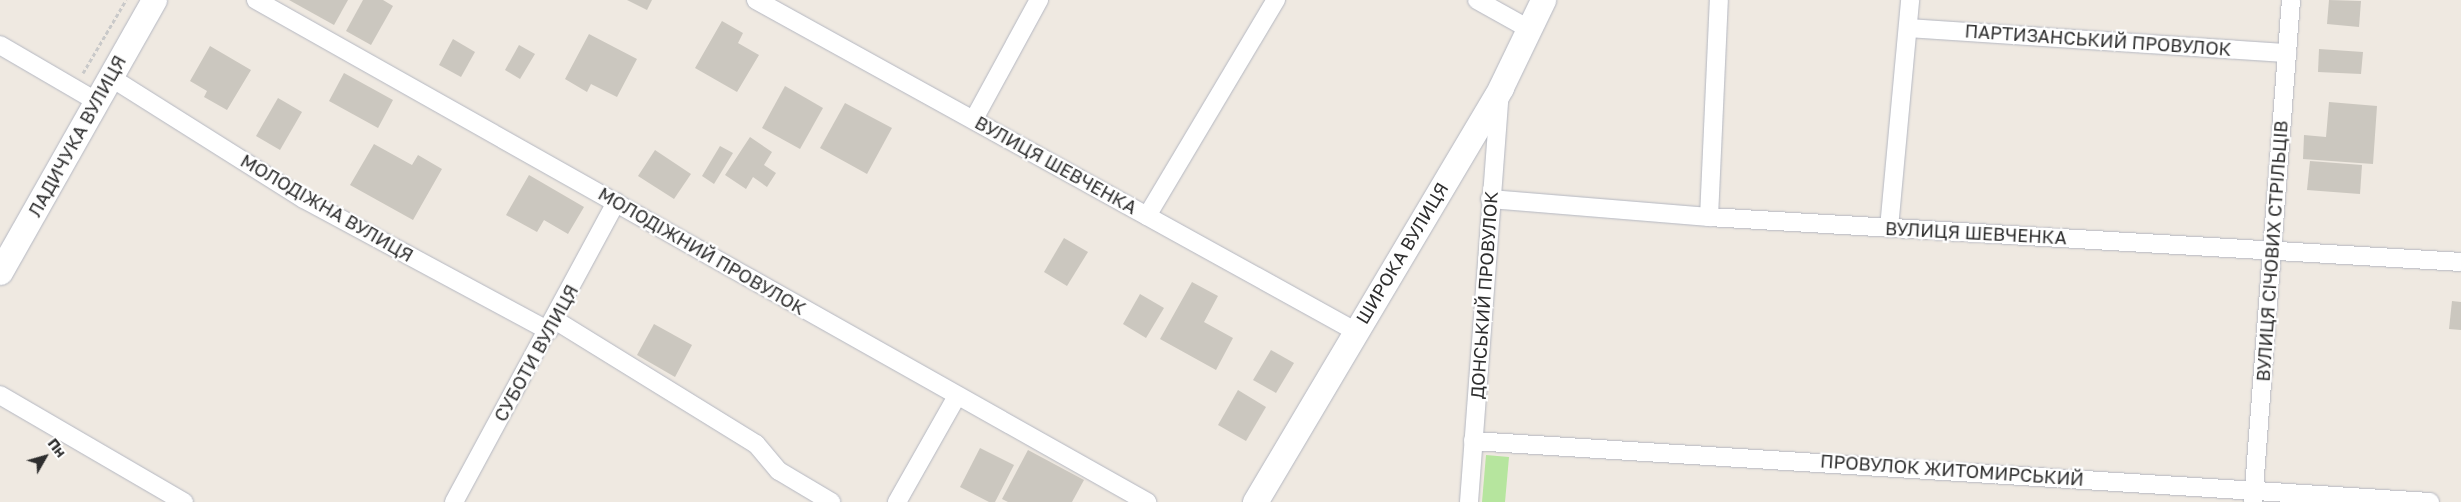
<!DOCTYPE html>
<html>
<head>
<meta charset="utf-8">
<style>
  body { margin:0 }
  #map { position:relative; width:2461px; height:502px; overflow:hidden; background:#efe9e1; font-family:"Golos Text",sans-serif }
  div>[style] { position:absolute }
  .green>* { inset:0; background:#b6e59e }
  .building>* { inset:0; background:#cbc7bf }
  .path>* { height:3px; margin-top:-1.5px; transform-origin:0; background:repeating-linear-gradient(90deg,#c9c9c9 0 4px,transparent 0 6.5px) }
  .roads { filter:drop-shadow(0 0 1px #b4b7c1) drop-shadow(0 0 1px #b4b7c1) }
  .street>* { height:18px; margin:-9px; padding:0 9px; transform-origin:9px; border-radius:9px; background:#fff }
  .secondary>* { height:25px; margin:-12.5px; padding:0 12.5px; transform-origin:12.5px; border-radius:12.5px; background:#fff }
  span { translate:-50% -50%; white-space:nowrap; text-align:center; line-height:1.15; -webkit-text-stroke:4.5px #fff; paint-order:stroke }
  .street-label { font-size:18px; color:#2e2e2e }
  .north { position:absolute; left:20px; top:432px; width:50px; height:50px; -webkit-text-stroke:4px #fff; paint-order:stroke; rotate:52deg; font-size:14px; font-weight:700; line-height:20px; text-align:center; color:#2e2e2e }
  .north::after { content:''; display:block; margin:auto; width:18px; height:22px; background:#2e2e2e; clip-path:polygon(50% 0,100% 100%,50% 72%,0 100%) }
</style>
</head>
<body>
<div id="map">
  <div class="green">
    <i style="clip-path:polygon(1486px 455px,1509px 457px,1505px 502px,1482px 502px)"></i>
  </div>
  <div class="building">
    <i style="clip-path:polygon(289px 0,348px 0,334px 25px)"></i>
    <i style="clip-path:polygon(363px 0,383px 0,393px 6px,371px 45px,346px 31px)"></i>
    <i style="clip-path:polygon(627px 0,652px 0,647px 10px)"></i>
    <i style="clip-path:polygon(2329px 0,2361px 1px,2359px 27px,2327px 24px)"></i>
    <i style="clip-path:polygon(722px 21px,743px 33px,738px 43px,759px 55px,737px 92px,695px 68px)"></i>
    <i style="clip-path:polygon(589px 34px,637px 59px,617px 97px,591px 84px,587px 92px,565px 79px)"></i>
    <i style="clip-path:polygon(453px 39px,475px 52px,461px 77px,439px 65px)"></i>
    <i style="clip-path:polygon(519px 45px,535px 54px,520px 79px,505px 70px)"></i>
    <i style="clip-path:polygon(210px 46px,251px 70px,227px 110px,204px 97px,207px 91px,190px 81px)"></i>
    <i style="clip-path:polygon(2319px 49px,2363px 52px,2361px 74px,2318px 72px)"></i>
    <i style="clip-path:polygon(344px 73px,393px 100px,378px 128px,329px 101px)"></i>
    <i style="clip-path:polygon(785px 86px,823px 108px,800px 149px,762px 128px)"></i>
    <i style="clip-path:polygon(278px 98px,302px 112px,280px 150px,256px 136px)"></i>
    <i style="clip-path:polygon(2329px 102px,2377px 106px,2373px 164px,2303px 159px,2304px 135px,2326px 137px)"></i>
    <i style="clip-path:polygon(845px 103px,892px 128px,867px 174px,820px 148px)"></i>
    <i style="clip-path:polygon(750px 137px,772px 152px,764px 165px,776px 173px,767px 187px,753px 177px,746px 189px,725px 175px)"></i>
    <i style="clip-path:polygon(374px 144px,412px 165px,418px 155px,442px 169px,413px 220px,350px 185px)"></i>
    <i style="clip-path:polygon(720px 146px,733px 153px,714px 184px,702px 176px)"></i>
    <i style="clip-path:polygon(655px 150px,691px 174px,674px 199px,638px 176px)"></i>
    <i style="clip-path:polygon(2310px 161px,2362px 165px,2360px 194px,2307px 190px)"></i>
    <i style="clip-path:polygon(529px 175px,584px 207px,568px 234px,544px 220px,537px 232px,506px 215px)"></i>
    <i style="clip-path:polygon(1064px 238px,1088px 252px,1067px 286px,1044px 272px)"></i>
    <i style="clip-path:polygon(1192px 282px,1218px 296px,1204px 322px,1233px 338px,1216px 370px,1160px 339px)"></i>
    <i style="clip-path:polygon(1140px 294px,1164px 308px,1146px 338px,1123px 324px)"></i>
    <i style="clip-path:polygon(2452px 301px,2461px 302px,2461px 330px,2449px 329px)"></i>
    <i style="clip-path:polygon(654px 324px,692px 345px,675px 377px,637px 355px)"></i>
    <i style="clip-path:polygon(1271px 350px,1294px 363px,1276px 393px,1253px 380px)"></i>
    <i style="clip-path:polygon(1238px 390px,1266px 407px,1246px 441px,1218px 425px)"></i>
    <i style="clip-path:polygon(980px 448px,1014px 465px,995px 502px,989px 502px,960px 487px)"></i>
    <i style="clip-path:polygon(1028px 450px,1084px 480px,1072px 502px,1008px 502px,1002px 499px)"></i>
  </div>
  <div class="path">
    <i style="left:83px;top:73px;width:85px;rotate:-59.5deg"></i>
  </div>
  <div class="roads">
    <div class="street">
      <i style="left:256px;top:0;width:1023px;rotate:29.4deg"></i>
      <i style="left:756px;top:0;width:684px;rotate:28.92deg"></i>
      <i style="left:1477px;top:0;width:60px;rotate:29.1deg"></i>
      <i style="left:1909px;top:28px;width:379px;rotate:3.8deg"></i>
      <i style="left:0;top:45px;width:111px;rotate:30.3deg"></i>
      <i style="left:110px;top:77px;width:229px;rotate:32.2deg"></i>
      <i style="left:304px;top:199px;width:278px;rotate:28.3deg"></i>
      <i style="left:974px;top:119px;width:136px;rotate:-61.4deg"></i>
      <i style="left:1490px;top:199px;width:220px;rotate:4.7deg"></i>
      <i style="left:1709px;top:217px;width:753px;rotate:3.42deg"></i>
      <i style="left:1147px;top:216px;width:252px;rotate:-59.2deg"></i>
      <i style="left:1709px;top:217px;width:217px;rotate:-87.4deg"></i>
      <i style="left:1889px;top:228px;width:229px;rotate:-84.7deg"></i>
      <i style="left:555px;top:320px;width:236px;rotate:31.7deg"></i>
      <i style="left:756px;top:444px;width:35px;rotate:50deg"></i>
      <i style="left:779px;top:471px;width:61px;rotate:30.8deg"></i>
      <i style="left:0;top:395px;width:213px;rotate:30.2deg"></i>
      <i style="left:1473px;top:441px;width:959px;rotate:3.65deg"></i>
      <i style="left:454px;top:502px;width:341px;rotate:-61.6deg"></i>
      <i style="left:897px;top:502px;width:122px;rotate:-60.5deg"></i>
      <i style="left:1469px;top:502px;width:409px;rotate:-85.7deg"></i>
      <i style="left:2253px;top:502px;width:503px;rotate:-85.67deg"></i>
    </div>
    <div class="secondary">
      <i style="left:0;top:272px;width:313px;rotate:-60.5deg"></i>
      <i style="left:1255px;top:502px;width:482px;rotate:-59.3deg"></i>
      <i style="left:1501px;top:87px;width:97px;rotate:-64.2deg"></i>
    </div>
  </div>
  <div class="street-label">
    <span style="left:2098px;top:40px;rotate:4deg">ПАРТИЗАНСЬКИЙ ПРОВУЛОК</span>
    <span style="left:77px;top:136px;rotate:-61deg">ЛАДИЧУКА ВУЛИЦЯ</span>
    <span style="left:1056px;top:165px;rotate:29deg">ВУЛИЦЯ ШЕВЧЕНКА</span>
    <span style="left:327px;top:208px;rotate:30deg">МОЛОДІЖНА ВУЛИЦЯ</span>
    <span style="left:1976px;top:233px;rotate:3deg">ВУЛИЦЯ ШЕВЧЕНКА</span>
    <span style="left:702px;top:251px;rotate:30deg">МОЛОДІЖНИЙ ПРОВУЛОК</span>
    <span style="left:2272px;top:251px;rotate:-86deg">ВУЛИЦЯ СІЧОВИХ СТРІЛЬЦІВ</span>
    <span style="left:1402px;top:253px;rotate:-59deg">ШИРОКА ВУЛИЦЯ</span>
    <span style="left:1484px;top:295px;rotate:-86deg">ДОНСЬКИЙ ПРОВУЛОК</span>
    <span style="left:536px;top:353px;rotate:-61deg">СУБОТИ ВУЛИЦЯ</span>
    <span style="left:1952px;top:470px;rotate:4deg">ПРОВУЛОК ЖИТОМИРСЬКИЙ</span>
  </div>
  <div class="north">Пн</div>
</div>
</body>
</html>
